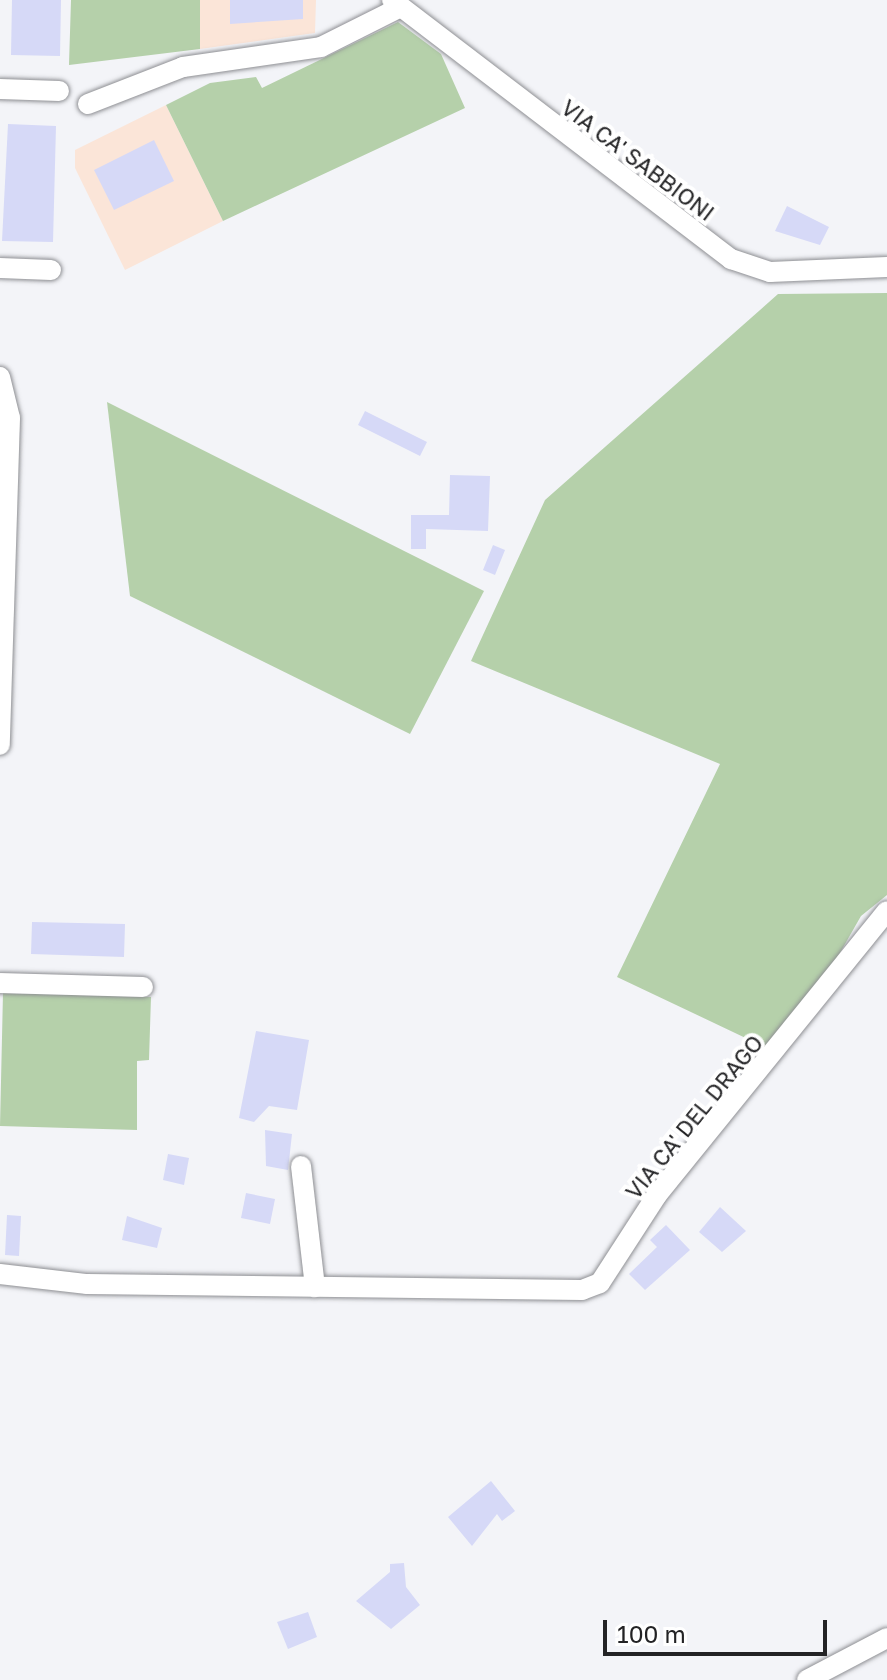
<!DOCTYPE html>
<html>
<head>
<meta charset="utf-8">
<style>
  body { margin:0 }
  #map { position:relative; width:887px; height:1680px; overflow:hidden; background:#f3f4f8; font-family:"Golos Text",sans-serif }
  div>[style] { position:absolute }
  .industrial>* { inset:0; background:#fbe5d8 }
  .green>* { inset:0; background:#b5d0aa }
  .building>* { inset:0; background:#d6d9f7 }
  .roads { filter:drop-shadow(0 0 2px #8e8f93) drop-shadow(0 0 2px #8e8f93) }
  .minor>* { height:20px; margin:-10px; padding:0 10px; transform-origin:10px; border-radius:10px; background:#fff }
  span { translate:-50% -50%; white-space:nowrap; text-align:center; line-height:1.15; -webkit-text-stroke:8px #fff; paint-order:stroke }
  .street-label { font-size:22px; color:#232325 }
  .scale { position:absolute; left:603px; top:1620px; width:224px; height:36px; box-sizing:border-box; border:4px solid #232325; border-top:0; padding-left:10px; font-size:24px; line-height:28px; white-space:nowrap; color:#232325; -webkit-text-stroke:6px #fff; paint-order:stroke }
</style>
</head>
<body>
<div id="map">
  <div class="industrial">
    <i style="clip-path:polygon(200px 0,316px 0,315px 33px,200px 49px)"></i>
    <i style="clip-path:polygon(166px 105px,223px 221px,125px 270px,75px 168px,75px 150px)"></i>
  </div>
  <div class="green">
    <i style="clip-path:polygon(71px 0,200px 0,200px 49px,69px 65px)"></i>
    <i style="clip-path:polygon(398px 22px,441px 54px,465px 108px,223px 221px,166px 105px,210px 83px,256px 77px,262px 88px)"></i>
    <i style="clip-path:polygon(887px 293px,887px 895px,861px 916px,813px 1000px,769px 1049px,617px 977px,720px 764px,471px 661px,545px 500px,778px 294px)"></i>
    <i style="clip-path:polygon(107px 402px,484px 591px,410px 734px,130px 596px)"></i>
    <i style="clip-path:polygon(3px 993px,151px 997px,149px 1060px,137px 1061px,137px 1130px,0 1126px)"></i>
  </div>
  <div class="building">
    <i style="clip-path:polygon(12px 0,61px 0,60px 56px,11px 55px)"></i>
    <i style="clip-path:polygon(230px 0,303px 0,303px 19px,230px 24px)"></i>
    <i style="clip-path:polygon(8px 124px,56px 126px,53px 242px,2px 241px)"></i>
    <i style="clip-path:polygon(154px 140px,174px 181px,114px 210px,94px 170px)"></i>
    <i style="clip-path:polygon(787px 206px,829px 227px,820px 245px,775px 231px)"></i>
    <i style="clip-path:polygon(365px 411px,427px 442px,420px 456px,358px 425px)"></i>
    <i style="clip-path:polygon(450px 475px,490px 476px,488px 531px,426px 529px,426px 549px,411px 549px,411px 515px,449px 515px)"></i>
    <i style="clip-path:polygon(493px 545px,505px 550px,495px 575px,483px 570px)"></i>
    <i style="clip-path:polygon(32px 922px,125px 924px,124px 957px,31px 954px)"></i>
    <i style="clip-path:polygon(256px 1031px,309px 1040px,297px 1110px,269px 1106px,254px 1122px,239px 1118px)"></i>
    <i style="clip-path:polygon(265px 1130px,292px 1134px,288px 1170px,266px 1166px)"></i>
    <i style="clip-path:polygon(168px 1154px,189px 1158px,184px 1185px,163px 1180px)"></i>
    <i style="clip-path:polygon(246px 1193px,275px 1199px,270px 1224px,241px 1218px)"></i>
    <i style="clip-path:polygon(720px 1207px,746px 1231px,722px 1252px,699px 1232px)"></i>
    <i style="clip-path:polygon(7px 1215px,21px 1216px,19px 1256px,5px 1255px)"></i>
    <i style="clip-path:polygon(127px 1216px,162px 1228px,157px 1248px,122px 1240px)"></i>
    <i style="clip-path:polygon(666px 1225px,690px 1250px,645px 1290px,629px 1274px,657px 1247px,650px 1240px)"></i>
    <i style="clip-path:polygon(491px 1481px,515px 1511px,502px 1521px,497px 1514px,472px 1546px,448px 1517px)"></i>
    <i style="clip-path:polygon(404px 1563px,406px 1587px,420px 1605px,391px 1629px,356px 1601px,390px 1572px,390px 1564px)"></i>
    <i style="clip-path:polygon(308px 1612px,317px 1637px,288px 1649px,277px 1622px)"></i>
  </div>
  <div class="roads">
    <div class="minor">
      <i style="left:392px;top:0;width:427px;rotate:37.4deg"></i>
      <i style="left:731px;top:259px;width:41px;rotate:18.4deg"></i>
      <i style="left:770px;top:272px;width:117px;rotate:-2.4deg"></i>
      <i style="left:0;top:89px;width:59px;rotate:1.9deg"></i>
      <i style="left:88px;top:104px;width:102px;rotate:-21.3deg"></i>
      <i style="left:183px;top:67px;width:139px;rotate:-8.2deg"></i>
      <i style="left:321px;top:47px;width:89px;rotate:-26.6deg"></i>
      <i style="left:0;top:268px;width:51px;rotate:2.2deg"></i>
      <i style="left:0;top:377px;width:42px;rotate:76.3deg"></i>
      <i style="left:10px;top:418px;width:327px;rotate:91.8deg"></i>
      <i style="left:0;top:983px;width:143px;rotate:1.6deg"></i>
      <i style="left:301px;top:1166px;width:122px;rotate:83.4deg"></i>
      <i style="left:0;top:1274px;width:88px;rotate:6.6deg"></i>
      <i style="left:87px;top:1284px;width:495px;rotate:0.7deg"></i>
      <i style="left:582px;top:1290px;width:19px;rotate:-21deg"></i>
      <i style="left:600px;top:1283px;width:105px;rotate:-57.1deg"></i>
      <i style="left:657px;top:1195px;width:365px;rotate:-51deg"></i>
      <i style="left:807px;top:1680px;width:90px;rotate:-27.7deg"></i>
    </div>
  </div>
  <div class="street-label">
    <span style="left:638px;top:160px;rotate:37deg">VIA CA' SABBIONI</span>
    <span style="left:694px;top:1117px;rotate:-51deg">VIA CA' DEL DRAGO</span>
  </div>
  <div class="scale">100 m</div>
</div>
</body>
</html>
